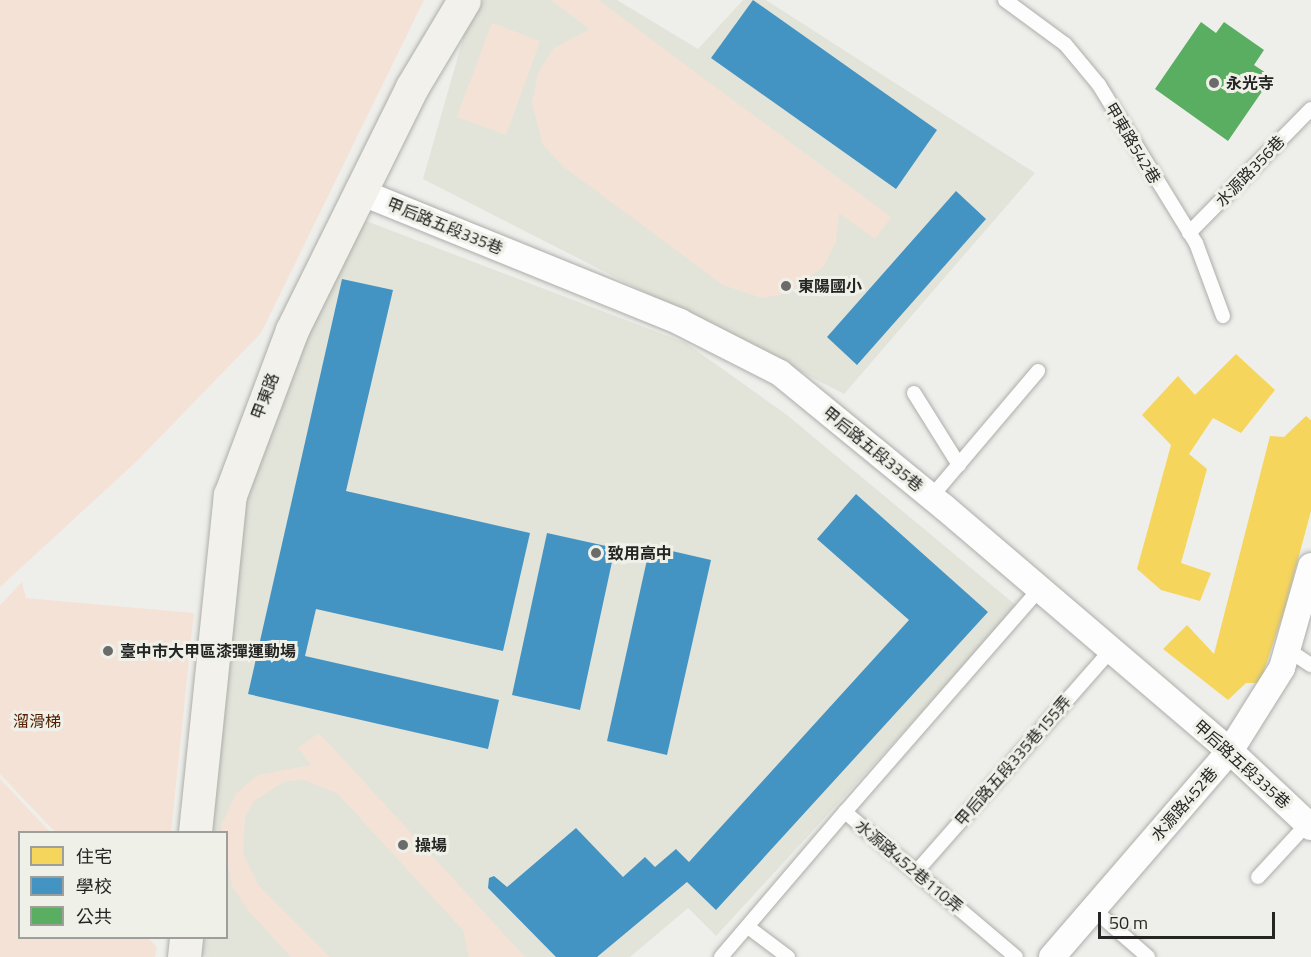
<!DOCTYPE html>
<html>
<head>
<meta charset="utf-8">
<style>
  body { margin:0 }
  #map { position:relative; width:1311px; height:957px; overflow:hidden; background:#eeefeb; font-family:"Titillium Web","Noto Sans TC",sans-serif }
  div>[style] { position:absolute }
  .built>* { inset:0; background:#e2e4da }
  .green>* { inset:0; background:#f5e2d7 }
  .homes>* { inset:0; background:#f6d55c }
  .schools>* { inset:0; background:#4393c3 }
  .public>* { inset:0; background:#5aae61 }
  .roads { filter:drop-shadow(0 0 2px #adaeaa) drop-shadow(0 0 2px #adaeaa) }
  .lane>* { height:14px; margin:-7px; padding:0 7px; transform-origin:7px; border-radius:7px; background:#fcfdfc }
  .street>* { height:26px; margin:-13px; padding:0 13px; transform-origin:13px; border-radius:13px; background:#fcfdfc }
  .secondary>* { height:33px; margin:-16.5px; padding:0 16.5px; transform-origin:16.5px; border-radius:16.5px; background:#f2f1eb }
  .dots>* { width:16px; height:16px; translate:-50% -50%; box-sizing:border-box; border:3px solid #eff1e9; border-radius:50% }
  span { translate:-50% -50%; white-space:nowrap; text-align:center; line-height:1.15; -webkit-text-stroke:6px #eff1e9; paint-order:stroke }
  .poi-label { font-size:16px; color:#252523; font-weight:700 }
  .left { translate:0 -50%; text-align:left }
  .street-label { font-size:16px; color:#252523 }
  .park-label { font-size:16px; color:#541f00 }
  .legend { position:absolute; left:18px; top:831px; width:210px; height:108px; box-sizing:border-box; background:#eff1e9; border:2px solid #9e9f9a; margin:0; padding:8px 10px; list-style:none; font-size:18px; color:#252523 }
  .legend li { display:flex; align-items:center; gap:12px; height:30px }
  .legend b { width:30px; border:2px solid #9e9f9a }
  .scale { position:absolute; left:1098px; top:912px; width:177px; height:27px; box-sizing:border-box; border:3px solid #252523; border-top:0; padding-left:8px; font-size:18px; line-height:21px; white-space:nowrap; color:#252523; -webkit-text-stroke:4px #eff1e9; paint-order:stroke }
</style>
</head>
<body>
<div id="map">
  <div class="built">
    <i style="clip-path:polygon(484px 0,617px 0,698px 49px,743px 0,766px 0,1035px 173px,844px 394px,423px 179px,466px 28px)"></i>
    <i style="clip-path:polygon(361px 219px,686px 343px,787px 415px,1018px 607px,716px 936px,688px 908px,630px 957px,206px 957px,200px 952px,201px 938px,226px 938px,226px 832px,210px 832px,225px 641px,247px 498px,285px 379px)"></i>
  </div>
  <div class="green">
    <i style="clip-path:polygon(0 0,424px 0,261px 333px,136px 462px,0 587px)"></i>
    <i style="clip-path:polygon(551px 0,598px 0,891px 217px,875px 239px,839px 213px,836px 241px,824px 266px,790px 293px,762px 298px,723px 285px,564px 167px,543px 145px,532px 103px,538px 73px,554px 48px,590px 29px)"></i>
    <i style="clip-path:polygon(492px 23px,540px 41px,506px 135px,457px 117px)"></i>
    <i style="clip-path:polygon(22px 582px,26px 598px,194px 613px,171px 832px,55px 832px,0 774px,0 605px)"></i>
    <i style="clip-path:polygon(319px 733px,525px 957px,469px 957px,463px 930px,338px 794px,304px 780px,285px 781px,254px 801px,245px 817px,243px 854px,259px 886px,330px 957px,291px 957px,248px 910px,232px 886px,221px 826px,236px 794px,258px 775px,311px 765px,298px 748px)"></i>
    <i style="clip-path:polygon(0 779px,50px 832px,20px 832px,20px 938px,148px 938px,157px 947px,155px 957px,0 957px)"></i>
  </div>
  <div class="homes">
    <i style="clip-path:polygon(1236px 354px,1275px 390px,1241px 433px,1213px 418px,1189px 454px,1207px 469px,1181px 563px,1211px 573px,1200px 601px,1161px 590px,1137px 569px,1171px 445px,1142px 415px,1178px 376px,1195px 395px)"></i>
    <i style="clip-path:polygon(1306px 416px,1311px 420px,1311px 511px,1284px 611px,1260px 683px,1246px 683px,1228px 700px,1163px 649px,1187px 625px,1214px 654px,1270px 436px,1284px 437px)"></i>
  </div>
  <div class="schools">
    <i style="clip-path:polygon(753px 0,937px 130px,896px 189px,711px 58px)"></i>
    <i style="clip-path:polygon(956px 191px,986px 219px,857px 365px,827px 337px)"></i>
    <i style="clip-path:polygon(342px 279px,393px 290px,346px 491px,530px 533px,503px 651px,316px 609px,305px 656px,499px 700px,488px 749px,248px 694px)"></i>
    <i style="clip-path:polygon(856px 494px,988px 612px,716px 910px,687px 882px,597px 957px,556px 957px,488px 888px,489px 878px,494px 876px,507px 887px,576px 828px,623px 877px,645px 857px,655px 867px,676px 849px,689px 862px,909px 620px,817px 539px)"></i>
    <i style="clip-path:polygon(547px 533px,615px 548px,580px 710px,512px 695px)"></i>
    <i style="clip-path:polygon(650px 546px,711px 560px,667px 755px,607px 741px)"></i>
  </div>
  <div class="public">
    <i style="clip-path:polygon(1201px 22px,1216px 33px,1224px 22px,1264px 50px,1254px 65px,1272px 77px,1228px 141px,1155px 89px)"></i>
  </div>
  <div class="roads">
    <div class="lane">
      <i style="left:1005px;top:0;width:74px;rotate:36.3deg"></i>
      <i style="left:1065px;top:44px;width:53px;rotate:50.3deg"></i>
      <i style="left:1099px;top:85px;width:185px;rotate:58.5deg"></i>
      <i style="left:1196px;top:243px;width:78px;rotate:69.7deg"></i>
      <i style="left:1189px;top:233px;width:174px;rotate:-45.5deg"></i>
      <i style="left:914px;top:393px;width:85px;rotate:58deg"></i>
      <i style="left:932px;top:496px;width:164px;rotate:-49.7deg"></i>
      <i style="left:1287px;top:649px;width:29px;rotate:34deg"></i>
      <i style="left:845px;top:812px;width:295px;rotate:-48.9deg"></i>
      <i style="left:916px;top:872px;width:294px;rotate:-48.7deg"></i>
      <i style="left:1258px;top:877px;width:72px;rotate:-47.2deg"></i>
      <i style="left:1093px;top:909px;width:73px;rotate:41.1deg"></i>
      <i style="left:748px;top:927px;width:50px;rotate:36.9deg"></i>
      <i style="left:721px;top:957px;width:191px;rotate:-49.5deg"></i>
      <i style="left:845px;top:812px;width:224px;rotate:40.3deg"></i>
    </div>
    <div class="street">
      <i style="left:358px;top:191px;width:348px;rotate:22.1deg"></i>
      <i style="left:680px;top:322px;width:112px;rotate:27deg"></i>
      <i style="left:780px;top:373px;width:212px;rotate:39.3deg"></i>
      <i style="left:944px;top:507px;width:376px;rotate:40.5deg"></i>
      <i style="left:1230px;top:751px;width:111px;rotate:43.2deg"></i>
      <i style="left:1052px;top:957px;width:272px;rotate:-49.2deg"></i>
      <i style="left:1230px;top:751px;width:98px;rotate:-57.9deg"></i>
      <i style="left:1282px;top:668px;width:106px;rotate:-74.1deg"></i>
    </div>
    <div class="secondary">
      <i style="left:195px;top:832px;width:339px;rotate:-84.1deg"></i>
      <i style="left:230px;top:495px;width:176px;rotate:-69.4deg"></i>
      <i style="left:292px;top:330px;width:271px;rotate:-63.7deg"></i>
      <i style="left:412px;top:87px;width:101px;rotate:-59.1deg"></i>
      <i style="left:184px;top:957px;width:19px;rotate:-84deg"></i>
    </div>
  </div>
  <div class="dots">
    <i style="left:1214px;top:83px;background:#6b6c69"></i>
    <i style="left:786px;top:286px;background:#6b6c69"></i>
    <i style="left:596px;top:553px;background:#6b6c69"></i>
    <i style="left:108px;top:651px;background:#6b6c69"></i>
    <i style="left:403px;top:845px;background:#6b6c69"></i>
  </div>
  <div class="poi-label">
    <span class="left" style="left:1226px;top:83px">永光寺</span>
    <span class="left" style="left:798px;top:286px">東陽國小</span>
    <span class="left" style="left:608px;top:553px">致用高中</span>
    <span class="left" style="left:120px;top:651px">臺中市大甲區漆彈運動場</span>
    <span class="left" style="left:415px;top:845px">操場</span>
  </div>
  <div class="street-label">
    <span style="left:1133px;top:143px;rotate:59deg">甲東路542巷</span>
    <span style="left:1250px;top:171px;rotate:-46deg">水源路356巷</span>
    <span style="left:445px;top:226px;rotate:22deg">甲后路五段335巷</span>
    <span style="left:265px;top:396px;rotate:-69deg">甲東路</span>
    <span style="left:873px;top:449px;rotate:39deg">甲后路五段335巷</span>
    <span style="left:1013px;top:761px;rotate:-49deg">甲后路五段335巷155弄</span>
    <span style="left:1242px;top:764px;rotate:42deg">甲后路五段335巷</span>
    <span style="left:1184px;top:804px;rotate:-49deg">水源路452巷</span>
    <span style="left:909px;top:866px;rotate:40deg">水源路452巷110弄</span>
  </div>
  <div class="park-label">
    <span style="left:37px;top:721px">溜滑梯</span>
  </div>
  <ul class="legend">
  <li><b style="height:16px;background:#f6d55c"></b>住宅</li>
  <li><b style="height:16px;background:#4393c3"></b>學校</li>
  <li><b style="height:16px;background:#5aae61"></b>公共</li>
  </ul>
  <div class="scale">50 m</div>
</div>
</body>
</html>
